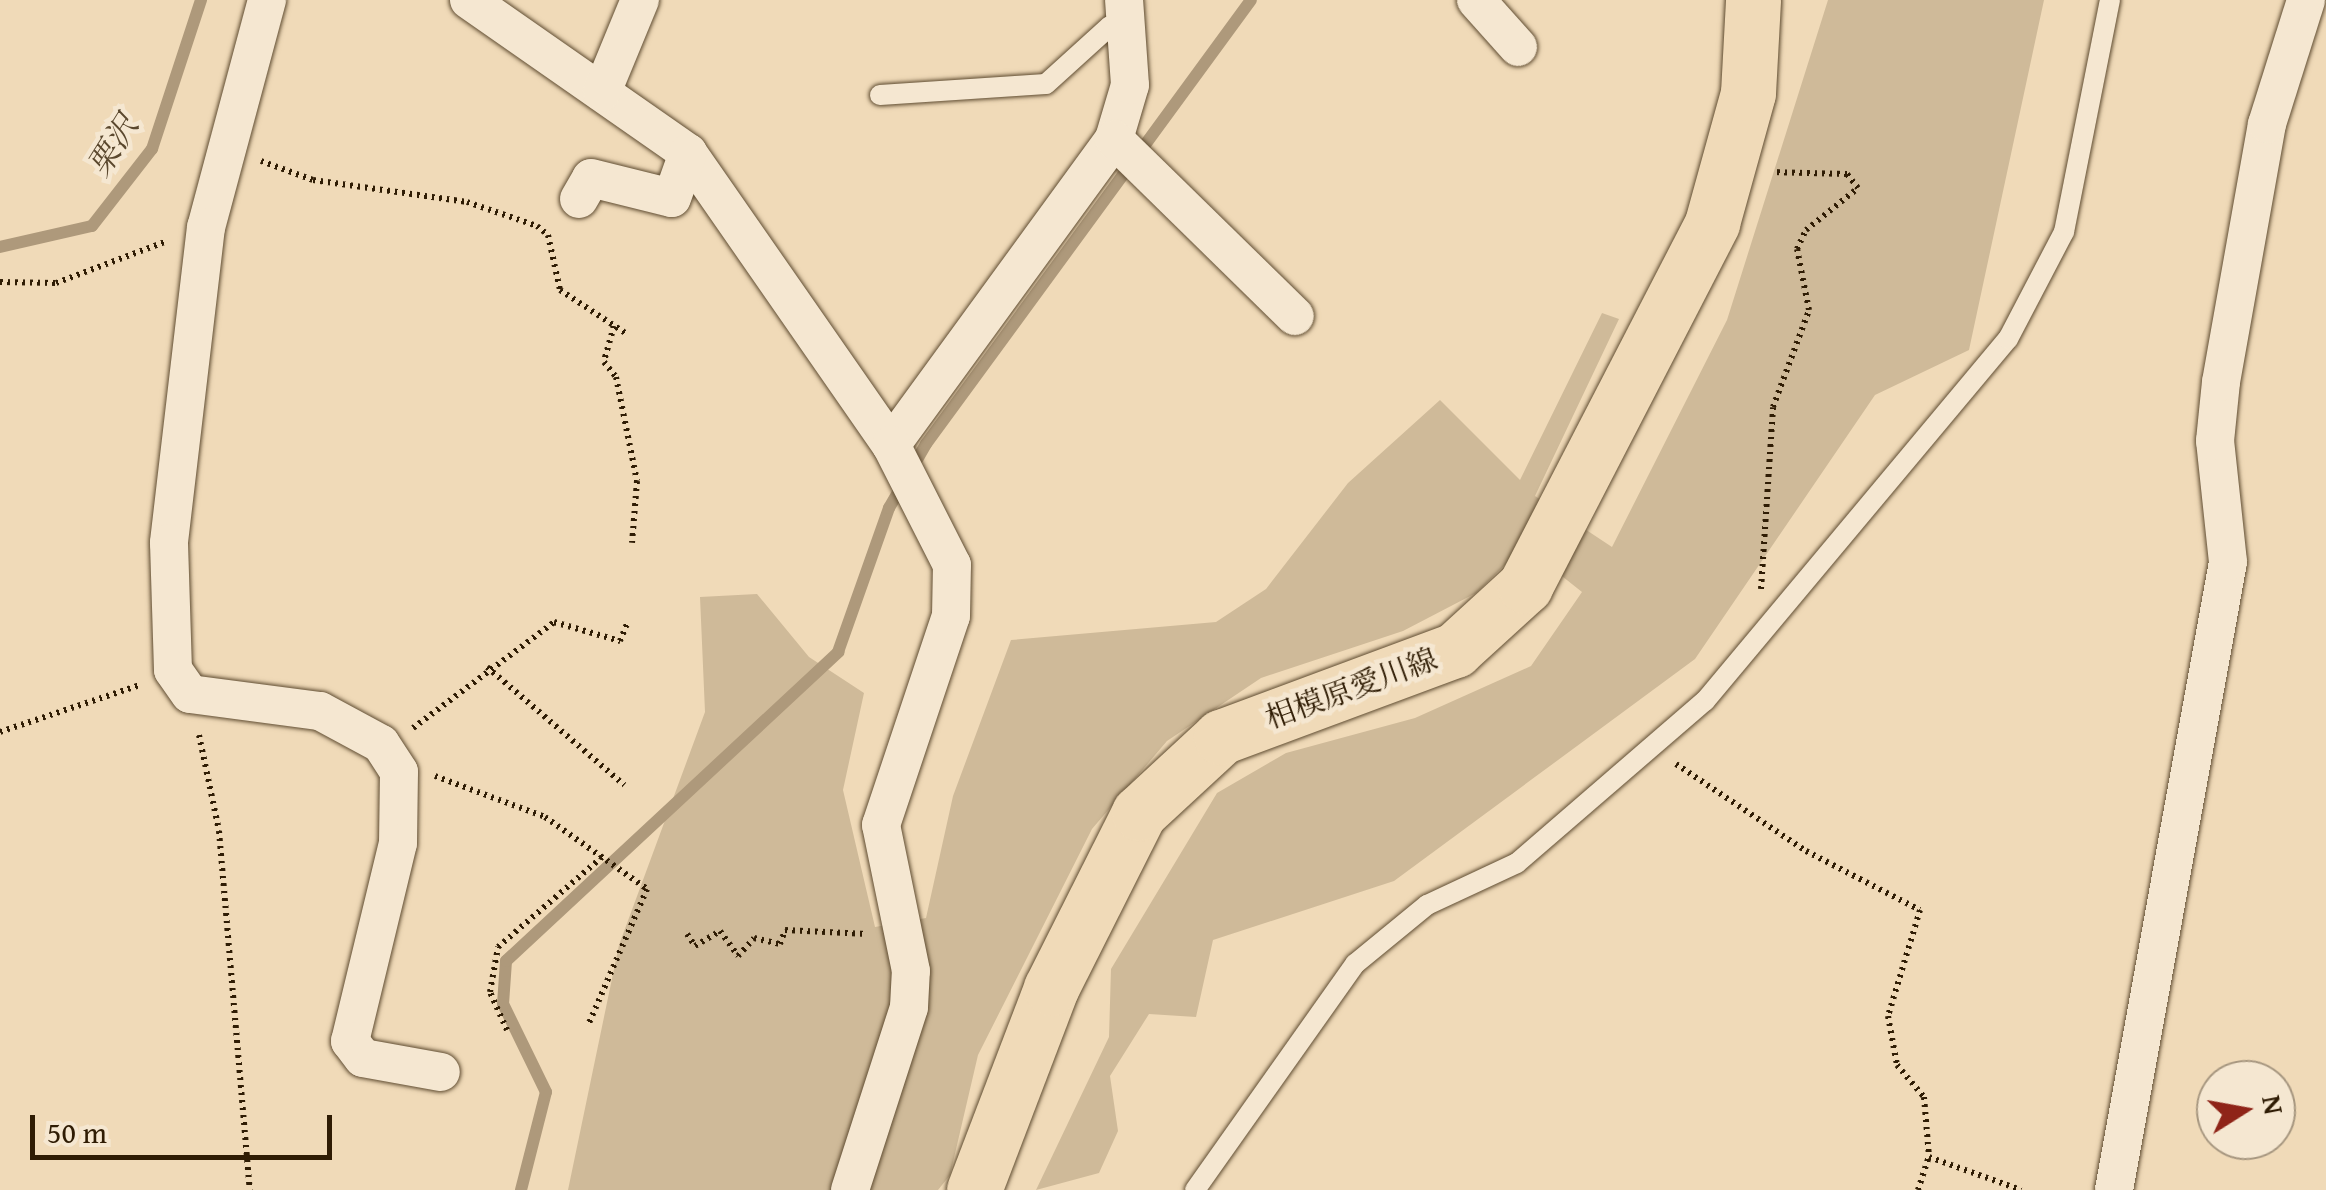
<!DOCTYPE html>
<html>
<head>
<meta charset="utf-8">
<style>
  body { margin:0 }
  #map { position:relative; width:2326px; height:1190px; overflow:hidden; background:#f0dab8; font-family:"Gentium Book Plus","Noto Serif JP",serif }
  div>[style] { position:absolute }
  .green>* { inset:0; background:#cfba99 }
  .stream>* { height:12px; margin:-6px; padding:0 6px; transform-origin:6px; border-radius:6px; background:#ae997b }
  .path>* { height:6px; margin-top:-3px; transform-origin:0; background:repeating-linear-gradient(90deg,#2f1c04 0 2.5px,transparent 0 7.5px) }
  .roads { filter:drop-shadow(0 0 2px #5f4c31) drop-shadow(0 0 2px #5f4c31) }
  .service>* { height:20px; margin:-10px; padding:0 10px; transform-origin:10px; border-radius:10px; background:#f5e7d1 }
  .minor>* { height:38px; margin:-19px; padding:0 19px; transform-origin:19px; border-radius:19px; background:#f5e7d1 }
  .primary>* { height:55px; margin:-27.5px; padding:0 27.5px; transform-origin:27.5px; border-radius:27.5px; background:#f0dab8 }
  span { translate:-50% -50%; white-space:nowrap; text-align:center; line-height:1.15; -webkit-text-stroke:9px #f5e7d1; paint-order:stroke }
  .street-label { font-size:30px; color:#2f1c04 }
  .water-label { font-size:32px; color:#5b482e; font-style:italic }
  .north { position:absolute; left:2196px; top:1060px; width:100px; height:100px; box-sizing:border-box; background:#f5e7d1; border:2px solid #a6967f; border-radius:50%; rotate:79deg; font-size:28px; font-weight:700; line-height:40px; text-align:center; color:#2f1c04 }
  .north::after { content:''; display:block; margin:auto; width:35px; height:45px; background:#8f2418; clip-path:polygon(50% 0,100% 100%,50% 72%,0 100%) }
  .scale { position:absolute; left:30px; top:1115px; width:302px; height:45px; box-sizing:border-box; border:5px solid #2f1c04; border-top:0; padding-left:12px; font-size:30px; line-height:35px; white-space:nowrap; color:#2f1c04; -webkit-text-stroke:8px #f5e7d1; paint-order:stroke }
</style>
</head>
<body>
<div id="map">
  <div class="green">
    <i style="clip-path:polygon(1828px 0,2044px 0,1969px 350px,1875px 395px,1695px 659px,1394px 881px,1213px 940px,1196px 1017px,1149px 1014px,1110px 1076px,1118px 1131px,1099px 1173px,1036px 1190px,1109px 1037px,1111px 969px,1217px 793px,1286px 753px,1415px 718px,1531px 666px,1582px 592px,1524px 546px,1476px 593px,1403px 631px,1261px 678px,1167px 741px,1092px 829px,978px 1055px,950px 1175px,938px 1190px,568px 1190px,619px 945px,705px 712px,700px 597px,757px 594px,809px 657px,864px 693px,843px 790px,875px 927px,926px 918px,953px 796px,1011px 640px,1216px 622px,1266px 589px,1348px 483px,1440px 400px,1520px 480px,1602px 313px,1619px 319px,1535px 496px,1612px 547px,1727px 320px)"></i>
  </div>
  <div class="stream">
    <i style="left:0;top:247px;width:94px;rotate:-12.9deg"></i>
    <i style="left:92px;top:226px;width:98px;rotate:-52.1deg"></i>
    <i style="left:152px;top:149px;width:157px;rotate:-71.8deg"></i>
    <i style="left:521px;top:1190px;width:101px;rotate:-75.7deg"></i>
    <i style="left:546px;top:1092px;width:98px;rotate:-116deg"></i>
    <i style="left:503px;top:1004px;width:43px;rotate:-86deg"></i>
    <i style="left:506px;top:961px;width:454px;rotate:-42.9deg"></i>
    <i style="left:838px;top:652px;width:153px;rotate:-70.5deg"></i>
    <i style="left:889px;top:508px;width:74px;rotate:-60deg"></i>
    <i style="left:926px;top:444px;width:550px;rotate:-53.8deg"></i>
  </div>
  <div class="path">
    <i style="left:261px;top:161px;width:55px;rotate:20.1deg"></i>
    <i style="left:313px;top:180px;width:156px;rotate:8.1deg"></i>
    <i style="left:467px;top:202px;width:74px;rotate:18.9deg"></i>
    <i style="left:537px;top:226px;width:14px;rotate:39deg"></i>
    <i style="left:548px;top:235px;width:56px;rotate:77.7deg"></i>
    <i style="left:560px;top:290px;width:80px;rotate:33.3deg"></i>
    <i style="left:0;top:282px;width:56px;rotate:1deg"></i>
    <i style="left:56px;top:283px;width:119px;rotate:-20.7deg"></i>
    <i style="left:614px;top:326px;width:37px;rotate:106deg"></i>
    <i style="left:604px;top:362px;width:19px;rotate:51deg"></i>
    <i style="left:616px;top:377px;width:106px;rotate:78.6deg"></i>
    <i style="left:637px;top:481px;width:62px;rotate:94.6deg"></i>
    <i style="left:1761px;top:589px;width:182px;rotate:-86.2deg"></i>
    <i style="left:1773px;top:407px;width:103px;rotate:-69.6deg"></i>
    <i style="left:1809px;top:310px;width:62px;rotate:-101.1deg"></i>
    <i style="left:1797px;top:249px;width:21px;rotate:-65deg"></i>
    <i style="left:1806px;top:230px;width:67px;rotate:-38.9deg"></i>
    <i style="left:1858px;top:188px;width:18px;rotate:-128deg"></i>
    <i style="left:1847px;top:174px;width:74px;rotate:-178.5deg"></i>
    <i style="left:487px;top:667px;width:181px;rotate:40.7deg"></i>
    <i style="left:413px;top:728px;width:176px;rotate:-36.9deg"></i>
    <i style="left:554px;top:622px;width:69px;rotate:16.1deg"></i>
    <i style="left:620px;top:641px;width:18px;rotate:-68deg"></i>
    <i style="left:0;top:732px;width:148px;rotate:-18.6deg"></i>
    <i style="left:199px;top:735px;width:98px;rotate:78.2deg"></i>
    <i style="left:219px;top:831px;width:360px;rotate:85.1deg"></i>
    <i style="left:1676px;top:764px;width:156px;rotate:33.8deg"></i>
    <i style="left:1806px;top:851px;width:128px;rotate:27.4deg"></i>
    <i style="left:1920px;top:910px;width:111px;rotate:106.8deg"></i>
    <i style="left:1888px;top:1016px;width:50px;rotate:79.6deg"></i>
    <i style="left:1897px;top:1065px;width:42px;rotate:49.8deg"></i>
    <i style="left:1924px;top:1097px;width:60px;rotate:85.2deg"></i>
    <i style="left:1929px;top:1157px;width:98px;rotate:19.7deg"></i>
    <i style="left:435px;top:776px;width:117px;rotate:20.4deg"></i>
    <i style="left:545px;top:817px;width:125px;rotate:35.2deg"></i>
    <i style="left:647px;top:889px;width:146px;rotate:113.4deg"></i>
    <i style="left:687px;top:934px;width:14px;rotate:56deg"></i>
    <i style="left:695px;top:946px;width:29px;rotate:-31deg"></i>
    <i style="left:720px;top:931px;width:31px;rotate:54deg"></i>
    <i style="left:738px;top:956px;width:24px;rotate:-48deg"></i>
    <i style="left:754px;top:938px;width:27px;rotate:13deg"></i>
    <i style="left:780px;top:944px;width:15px;rotate:-70deg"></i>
    <i style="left:785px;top:930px;width:82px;rotate:2.8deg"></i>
    <i style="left:507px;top:1030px;width:42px;rotate:-114.1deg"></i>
    <i style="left:490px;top:992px;width:46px;rotate:-79.9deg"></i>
    <i style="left:498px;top:947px;width:138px;rotate:-40.9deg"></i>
    <i style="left:1918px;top:1190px;width:35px;rotate:-72deg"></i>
  </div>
  <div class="roads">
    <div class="service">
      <i style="left:880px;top:95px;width:166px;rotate:-3.8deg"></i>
      <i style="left:1046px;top:84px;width:86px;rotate:-42.2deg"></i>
      <i style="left:1110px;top:26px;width:17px;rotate:-10deg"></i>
      <i style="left:1195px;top:1190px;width:277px;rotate:-54.7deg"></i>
      <i style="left:1355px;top:964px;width:93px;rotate:-39.3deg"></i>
      <i style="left:1427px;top:905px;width:99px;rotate:-25deg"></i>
      <i style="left:1517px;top:863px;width:248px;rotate:-40.8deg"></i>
      <i style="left:1705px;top:701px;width:472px;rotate:-50.1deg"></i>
      <i style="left:2008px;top:339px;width:121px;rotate:-62.4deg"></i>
      <i style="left:2064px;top:232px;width:237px;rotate:-78.8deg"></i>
    </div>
    <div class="minor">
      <i style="left:267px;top:0;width:235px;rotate:105deg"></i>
      <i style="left:206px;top:227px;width:318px;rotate:96.7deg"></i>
      <i style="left:169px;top:543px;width:127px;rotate:88.2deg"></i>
      <i style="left:173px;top:670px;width:29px;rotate:55deg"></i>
      <i style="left:190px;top:694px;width:131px;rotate:7.5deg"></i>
      <i style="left:320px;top:711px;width:69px;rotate:28.4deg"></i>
      <i style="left:381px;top:744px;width:33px;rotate:57deg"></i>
      <i style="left:399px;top:772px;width:71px;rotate:90.8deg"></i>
      <i style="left:398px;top:843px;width:204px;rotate:103.6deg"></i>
      <i style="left:350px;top:1041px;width:21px;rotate:53deg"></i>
      <i style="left:363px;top:1058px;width:79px;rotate:10.2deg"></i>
      <i style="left:469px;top:0;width:267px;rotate:34.9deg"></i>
      <i style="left:688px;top:153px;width:356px;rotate:55.2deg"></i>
      <i style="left:891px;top:445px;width:379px;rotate:-53.9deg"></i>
      <i style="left:1114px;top:139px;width:56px;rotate:-73.5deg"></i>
      <i style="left:1130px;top:85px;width:85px;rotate:-94deg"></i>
      <i style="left:1476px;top:0;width:63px;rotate:48.2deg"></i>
      <i style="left:602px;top:92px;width:100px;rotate:-67.6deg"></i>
      <i style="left:1114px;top:139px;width:253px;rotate:44.4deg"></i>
      <i style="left:579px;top:199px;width:24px;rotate:-60deg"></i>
      <i style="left:591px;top:178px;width:83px;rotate:13.9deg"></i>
      <i style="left:672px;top:198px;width:48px;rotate:-70.4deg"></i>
      <i style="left:850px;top:1190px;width:192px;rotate:-72.1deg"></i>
      <i style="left:909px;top:1007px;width:36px;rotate:-87deg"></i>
      <i style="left:911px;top:971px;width:149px;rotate:-101.6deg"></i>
      <i style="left:881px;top:825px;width:220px;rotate:-71.5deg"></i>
      <i style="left:951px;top:616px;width:51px;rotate:-88.9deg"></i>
      <i style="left:952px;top:565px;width:135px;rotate:-116.9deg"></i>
      <i style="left:2114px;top:1190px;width:638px;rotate:-79.71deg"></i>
      <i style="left:2228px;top:562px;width:122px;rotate:-96.1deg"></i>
      <i style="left:2215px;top:441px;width:59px;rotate:-84.2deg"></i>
      <i style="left:2221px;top:382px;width:262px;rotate:-79.9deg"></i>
      <i style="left:2267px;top:124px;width:130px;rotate:-72.5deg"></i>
    </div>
    <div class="primary">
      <i style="left:974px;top:1190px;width:216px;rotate:-69.1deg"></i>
      <i style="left:1051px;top:988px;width:196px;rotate:-63.3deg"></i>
      <i style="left:1139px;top:813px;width:112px;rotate:-42.8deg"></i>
      <i style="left:1221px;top:737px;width:250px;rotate:-20.4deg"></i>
      <i style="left:1455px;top:650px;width:95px;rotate:-42.4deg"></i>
      <i style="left:1525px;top:586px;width:408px;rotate:-62.7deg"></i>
      <i style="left:1712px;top:223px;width:135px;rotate:-74.5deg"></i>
      <i style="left:1748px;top:93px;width:93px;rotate:-86.9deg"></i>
    </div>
  </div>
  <div class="street-label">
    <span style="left:1351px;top:688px;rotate:-20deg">相模原愛川線</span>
  </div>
  <div class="water-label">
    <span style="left:113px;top:146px;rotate:-58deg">栗沢</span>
  </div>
  <div class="north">N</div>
  <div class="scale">50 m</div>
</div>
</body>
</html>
